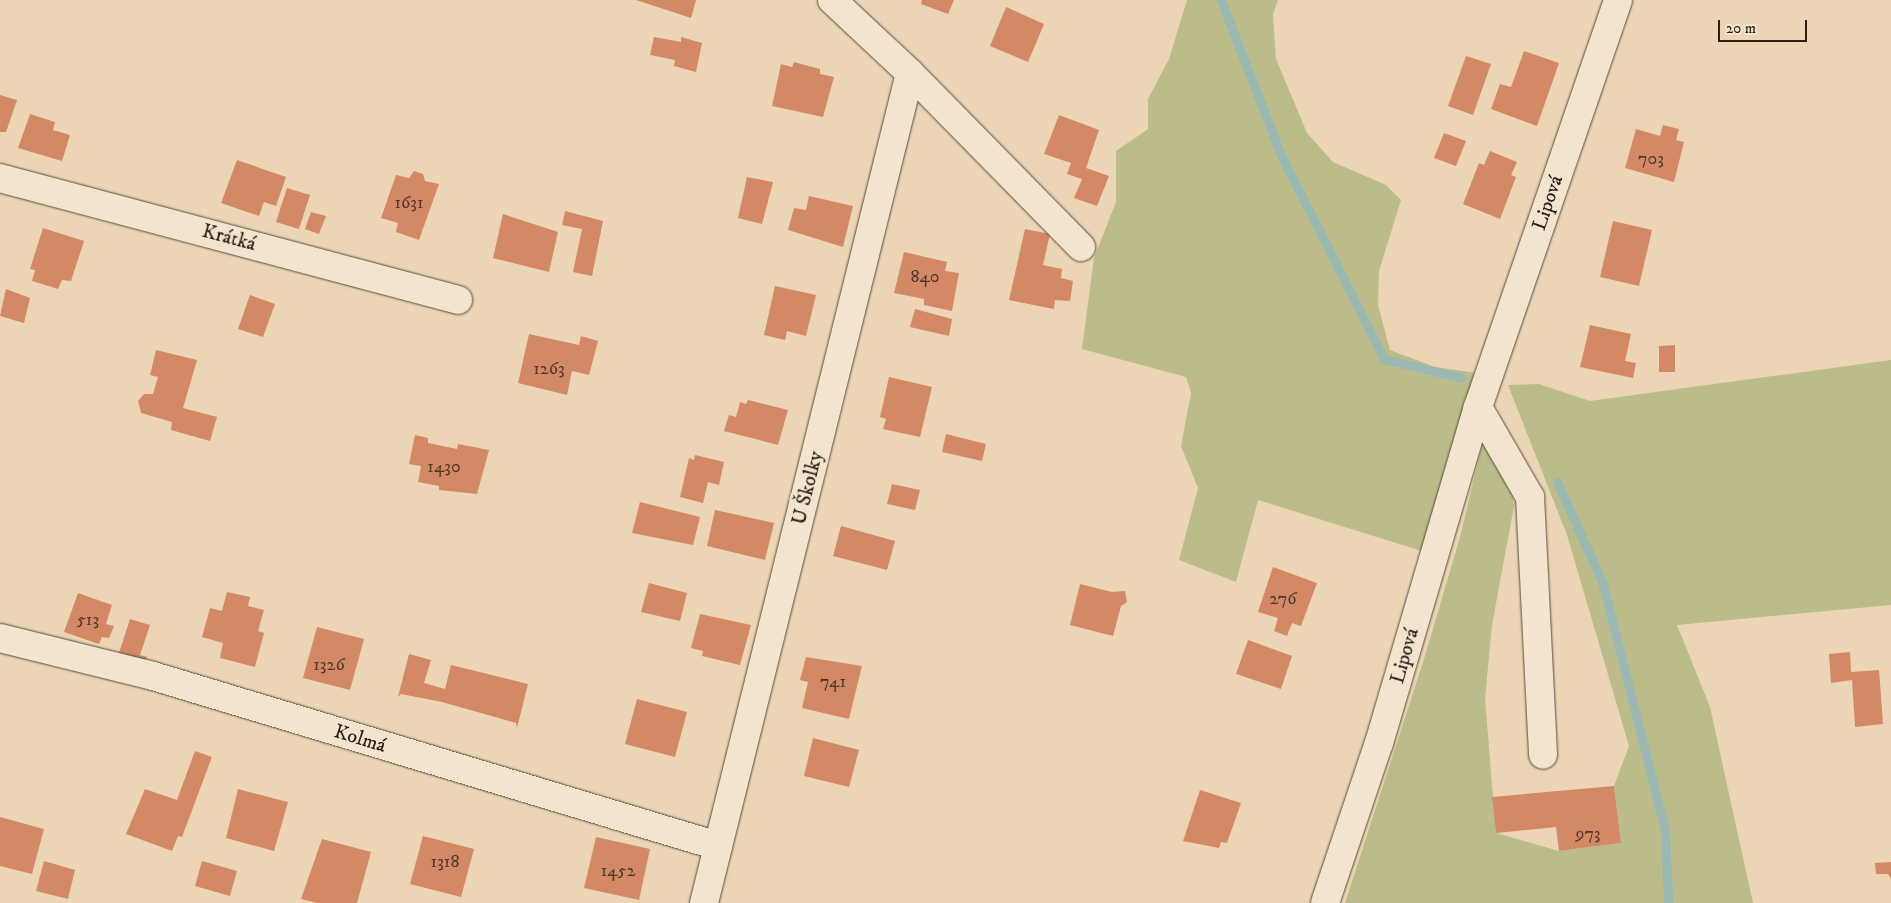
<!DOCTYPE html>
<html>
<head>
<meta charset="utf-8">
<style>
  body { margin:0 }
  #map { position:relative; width:1891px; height:903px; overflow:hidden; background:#ebd5b4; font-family:"IM FELL DW Pica",serif }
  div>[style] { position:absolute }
  .green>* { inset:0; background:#bcbc8a }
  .stream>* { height:9px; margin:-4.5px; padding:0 4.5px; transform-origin:4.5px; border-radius:4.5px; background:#99b8b2 }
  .building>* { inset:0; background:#d38966 }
  .roads { filter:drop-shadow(0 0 1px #594c3e) drop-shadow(0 0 1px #594c3e) }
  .street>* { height:28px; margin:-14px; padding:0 14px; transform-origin:14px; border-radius:14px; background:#f2e4ce }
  span { translate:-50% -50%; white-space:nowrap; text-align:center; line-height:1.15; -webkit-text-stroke:5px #f2e4ce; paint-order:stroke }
  .number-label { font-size:18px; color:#53392b }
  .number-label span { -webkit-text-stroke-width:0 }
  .street-label { font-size:20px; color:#281e17 }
  .scale { position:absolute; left:1718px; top:20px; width:89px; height:22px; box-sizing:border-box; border:2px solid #281e17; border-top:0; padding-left:6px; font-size:15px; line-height:18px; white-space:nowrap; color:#281e17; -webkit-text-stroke:4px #f2e4ce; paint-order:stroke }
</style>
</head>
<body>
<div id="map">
  <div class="green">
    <i style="clip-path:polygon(1187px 0,1278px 0,1273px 14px,1276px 59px,1307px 133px,1333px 162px,1386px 185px,1401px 200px,1379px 271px,1378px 305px,1390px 350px,1435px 367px,1484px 374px,1425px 552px,1258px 500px,1236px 582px,1179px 560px,1198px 488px,1181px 446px,1191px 393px,1186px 377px,1082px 349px,1094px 258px,1116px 202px,1116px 151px,1148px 129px,1148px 99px,1169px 59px)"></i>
    <i style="clip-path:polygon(1891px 360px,1891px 605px,1677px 625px,1710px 707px,1753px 903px,1345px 903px,1424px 659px,1460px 537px,1484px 437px,1511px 480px,1514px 506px,1492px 625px,1485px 699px,1496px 833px,1559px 851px,1621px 843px,1614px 786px,1629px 746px,1567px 535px,1508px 385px,1539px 384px,1590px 401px)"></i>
  </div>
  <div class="stream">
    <i style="left:1221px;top:0;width:164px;rotate:68.9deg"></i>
    <i style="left:1280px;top:153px;width:231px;rotate:63.2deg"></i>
    <i style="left:1384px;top:359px;width:80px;rotate:13.7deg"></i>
    <i style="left:1557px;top:482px;width:109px;rotate:65.6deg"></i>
    <i style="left:1602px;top:581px;width:257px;rotate:75.8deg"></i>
    <i style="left:1665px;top:830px;width:73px;rotate:87.6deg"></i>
  </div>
  <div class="building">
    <i style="clip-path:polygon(636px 0,696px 0,691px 18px)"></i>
    <i style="clip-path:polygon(922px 0,954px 0,948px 14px,921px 4px)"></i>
    <i style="clip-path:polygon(1006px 7px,1044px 24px,1028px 62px,990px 46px)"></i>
    <i style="clip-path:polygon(654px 37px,681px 42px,681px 37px,702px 43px,696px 72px,674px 66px,675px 60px,650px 55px)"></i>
    <i style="clip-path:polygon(1524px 51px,1559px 63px,1537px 126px,1491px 109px,1500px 84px,1511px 87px)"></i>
    <i style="clip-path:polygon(1466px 56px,1491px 64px,1473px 115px,1448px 106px)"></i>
    <i style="clip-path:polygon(794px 62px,820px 69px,820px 74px,834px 77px,823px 117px,772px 106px,781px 64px,792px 67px)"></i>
    <i style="clip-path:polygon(0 95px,17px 100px,6px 132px,0 132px)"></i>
    <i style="clip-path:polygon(30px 114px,55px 122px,53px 130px,70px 135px,62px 161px,18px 148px)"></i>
    <i style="clip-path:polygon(1059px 115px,1099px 130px,1086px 168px,1109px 176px,1097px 206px,1074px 198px,1082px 179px,1067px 174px,1071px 163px,1044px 154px)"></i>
    <i style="clip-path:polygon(1663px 125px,1679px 129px,1676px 140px,1684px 142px,1674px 182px,1625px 168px,1636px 129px,1660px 136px)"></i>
    <i style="clip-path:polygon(1444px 133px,1466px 141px,1456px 166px,1434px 158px)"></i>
    <i style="clip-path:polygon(1490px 151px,1517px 162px,1511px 175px,1516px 177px,1500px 219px,1463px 204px,1479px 163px,1484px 165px)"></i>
    <i style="clip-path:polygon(237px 160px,286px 177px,276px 206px,264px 202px,259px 216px,221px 203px)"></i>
    <i style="clip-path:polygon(414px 171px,423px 174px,425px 181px,439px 184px,419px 240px,396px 232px,398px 223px,381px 218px,396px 175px,409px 178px)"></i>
    <i style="clip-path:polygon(747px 177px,773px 182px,762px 224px,738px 218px)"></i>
    <i style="clip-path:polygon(287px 188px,310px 195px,299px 229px,276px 222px)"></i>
    <i style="clip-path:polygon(809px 196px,853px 206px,843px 247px,788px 230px,794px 208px,806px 210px)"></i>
    <i style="clip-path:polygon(565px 211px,603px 221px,592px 276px,573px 272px,582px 229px,562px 225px)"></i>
    <i style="clip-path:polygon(311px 212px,326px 216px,319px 234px,305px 229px)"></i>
    <i style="clip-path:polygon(503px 214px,558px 232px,549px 272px,493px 258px)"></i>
    <i style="clip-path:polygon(1613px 221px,1652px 230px,1639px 286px,1600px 277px)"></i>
    <i style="clip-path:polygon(43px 228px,84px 241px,71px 281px,62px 280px,58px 289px,32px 281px,35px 270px,30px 269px)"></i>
    <i style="clip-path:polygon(1025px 229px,1050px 234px,1043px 265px,1062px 269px,1061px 278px,1073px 281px,1070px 301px,1055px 300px,1054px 309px,1009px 300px)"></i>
    <i style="clip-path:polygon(904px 252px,947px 262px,945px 271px,959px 273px,952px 311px,924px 305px,924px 299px,894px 293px)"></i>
    <i style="clip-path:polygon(775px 286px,816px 295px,806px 336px,787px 331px,785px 340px,764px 335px)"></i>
    <i style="clip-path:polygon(6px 289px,30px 298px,24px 323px,0 316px)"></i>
    <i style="clip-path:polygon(250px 295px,275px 304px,263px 337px,238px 329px)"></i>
    <i style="clip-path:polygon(915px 309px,952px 319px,949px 336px,910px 327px)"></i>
    <i style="clip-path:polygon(1590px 325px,1631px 334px,1625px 361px,1636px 363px,1633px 378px,1580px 367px)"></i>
    <i style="clip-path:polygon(529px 334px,579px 345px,581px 336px,598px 341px,589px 375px,572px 371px,567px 395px,518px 383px)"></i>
    <i style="clip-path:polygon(1675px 345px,1675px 372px,1659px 372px,1659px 346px)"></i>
    <i style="clip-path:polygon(156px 350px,197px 360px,183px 408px,217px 417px,210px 441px,171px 430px,172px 422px,141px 413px,138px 401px,144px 394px,153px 394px,158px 377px,150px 375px)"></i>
    <i style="clip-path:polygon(889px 377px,932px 387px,920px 437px,883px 429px,886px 419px,880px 417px)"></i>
    <i style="clip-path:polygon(748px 400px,788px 410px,778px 445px,724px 431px,729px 415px,736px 417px,740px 402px,746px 404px)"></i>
    <i style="clip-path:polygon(946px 434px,986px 444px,982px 461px,942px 452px)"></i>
    <i style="clip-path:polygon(415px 435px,428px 438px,428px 443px,457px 449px,458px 444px,489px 450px,477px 494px,439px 490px,439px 486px,418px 482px,421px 466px,409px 464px)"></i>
    <i style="clip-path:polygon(695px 455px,724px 462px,719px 485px,708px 482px,703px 503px,680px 497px,689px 458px,694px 460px)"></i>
    <i style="clip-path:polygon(892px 484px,920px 490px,915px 510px,887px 504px)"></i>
    <i style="clip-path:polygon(640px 502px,700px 517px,693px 545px,632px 533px)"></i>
    <i style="clip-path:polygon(715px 510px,774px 523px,765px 560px,707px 546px)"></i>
    <i style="clip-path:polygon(841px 526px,895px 541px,887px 570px,833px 556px)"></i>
    <i style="clip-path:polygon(1273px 567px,1317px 583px,1301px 626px,1292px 623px,1287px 636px,1274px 631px,1278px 618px,1258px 612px)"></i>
    <i style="clip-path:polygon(649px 583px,687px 593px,680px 621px,641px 612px)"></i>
    <i style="clip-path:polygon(1080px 584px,1112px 592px,1125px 591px,1127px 602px,1121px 606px,1113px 636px,1070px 625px)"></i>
    <i style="clip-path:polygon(227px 592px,250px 597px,248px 606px,264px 610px,258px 631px,264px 633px,255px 667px,220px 658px,223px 643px,202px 637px,210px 608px,222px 611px)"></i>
    <i style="clip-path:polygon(78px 593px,112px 605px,106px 624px,114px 626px,109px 638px,102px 637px,99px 644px,64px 632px)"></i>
    <i style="clip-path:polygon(700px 614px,751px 625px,740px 665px,702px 656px,703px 651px,691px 648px)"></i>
    <i style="clip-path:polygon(130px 619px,150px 625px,140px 655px,147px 657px,144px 671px,116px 662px)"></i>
    <i style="clip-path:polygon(317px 627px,364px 639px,350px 690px,303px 678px)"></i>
    <i style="clip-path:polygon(1248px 640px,1292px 656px,1281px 689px,1236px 674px)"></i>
    <i style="clip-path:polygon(1850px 652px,1851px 672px,1879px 670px,1883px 724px,1855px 727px,1852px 680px,1831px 683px,1829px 654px)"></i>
    <i style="clip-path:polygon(409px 654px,431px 660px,424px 683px,445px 689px,451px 665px,528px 684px,517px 728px,516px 723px,442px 702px,401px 694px,398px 697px)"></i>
    <i style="clip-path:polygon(806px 657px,862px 666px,849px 719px,802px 708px,808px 682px,800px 680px)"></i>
    <i style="clip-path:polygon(637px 699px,687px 712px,675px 757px,625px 744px)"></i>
    <i style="clip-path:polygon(813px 738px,859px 750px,849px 787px,804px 776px)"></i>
    <i style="clip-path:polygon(195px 751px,212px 757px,182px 837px,178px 836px,172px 851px,126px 834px,145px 789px,177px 800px)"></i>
    <i style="clip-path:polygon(1614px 786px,1621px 843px,1559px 851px,1556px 827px,1496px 833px,1492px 797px)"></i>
    <i style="clip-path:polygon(238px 789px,288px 802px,274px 851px,226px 838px)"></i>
    <i style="clip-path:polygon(1200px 790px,1241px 803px,1227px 843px,1221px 842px,1219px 848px,1183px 841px)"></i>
    <i style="clip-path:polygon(0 817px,44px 829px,32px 874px,0 866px)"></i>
    <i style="clip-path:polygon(423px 836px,474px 849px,461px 897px,410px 884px)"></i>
    <i style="clip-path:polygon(596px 837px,650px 849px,639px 900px,584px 888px)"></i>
    <i style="clip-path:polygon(322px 839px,371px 852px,357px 903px,317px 903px,301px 899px)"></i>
    <i style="clip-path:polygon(44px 861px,75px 870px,68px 899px,36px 891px)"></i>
    <i style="clip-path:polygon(202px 861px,237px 871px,230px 896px,195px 886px)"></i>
    <i style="clip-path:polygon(1891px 862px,1891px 879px,1888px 874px,1876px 874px,1875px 863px)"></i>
  </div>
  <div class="roads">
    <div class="street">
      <i style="left:910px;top:73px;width:244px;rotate:45.5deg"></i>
      <i style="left:0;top:178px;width:474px;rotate:14.9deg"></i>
      <i style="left:1478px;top:407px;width:104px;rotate:60deg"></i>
      <i style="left:1530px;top:497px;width:258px;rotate:87.1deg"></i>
      <i style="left:0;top:638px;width:158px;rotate:13.9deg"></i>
      <i style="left:153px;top:676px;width:590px;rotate:16.75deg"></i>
      <i style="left:704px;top:903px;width:855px;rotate:-76.06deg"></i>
      <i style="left:910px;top:73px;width:107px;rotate:-136.9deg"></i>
      <i style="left:1325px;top:903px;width:169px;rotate:-71.4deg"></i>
      <i style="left:1379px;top:743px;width:350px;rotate:-73.6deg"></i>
      <i style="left:1478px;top:407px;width:430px;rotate:-71deg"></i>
    </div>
  </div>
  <div class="number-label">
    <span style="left:1651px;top:159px">703</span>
    <span style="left:409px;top:203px">1631</span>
    <span style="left:925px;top:277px">840</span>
    <span style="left:549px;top:369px">1263</span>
    <span style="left:444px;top:467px">1430</span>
    <span style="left:1283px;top:599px">276</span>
    <span style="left:88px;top:620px">513</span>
    <span style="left:329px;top:665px">1326</span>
    <span style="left:833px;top:682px">741</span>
    <span style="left:1588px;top:834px">973</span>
    <span style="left:445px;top:862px">1318</span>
    <span style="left:618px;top:871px">1452</span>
  </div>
  <div class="street-label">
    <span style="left:1548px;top:203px;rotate:-71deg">Lipová</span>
    <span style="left:229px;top:238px;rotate:15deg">Krátká</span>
    <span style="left:808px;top:488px;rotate:-76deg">U Školky</span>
    <span style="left:1405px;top:656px;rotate:-74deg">Lipová</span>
    <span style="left:360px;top:739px;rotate:17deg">Kolmá</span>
  </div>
  <div class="scale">20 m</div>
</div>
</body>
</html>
